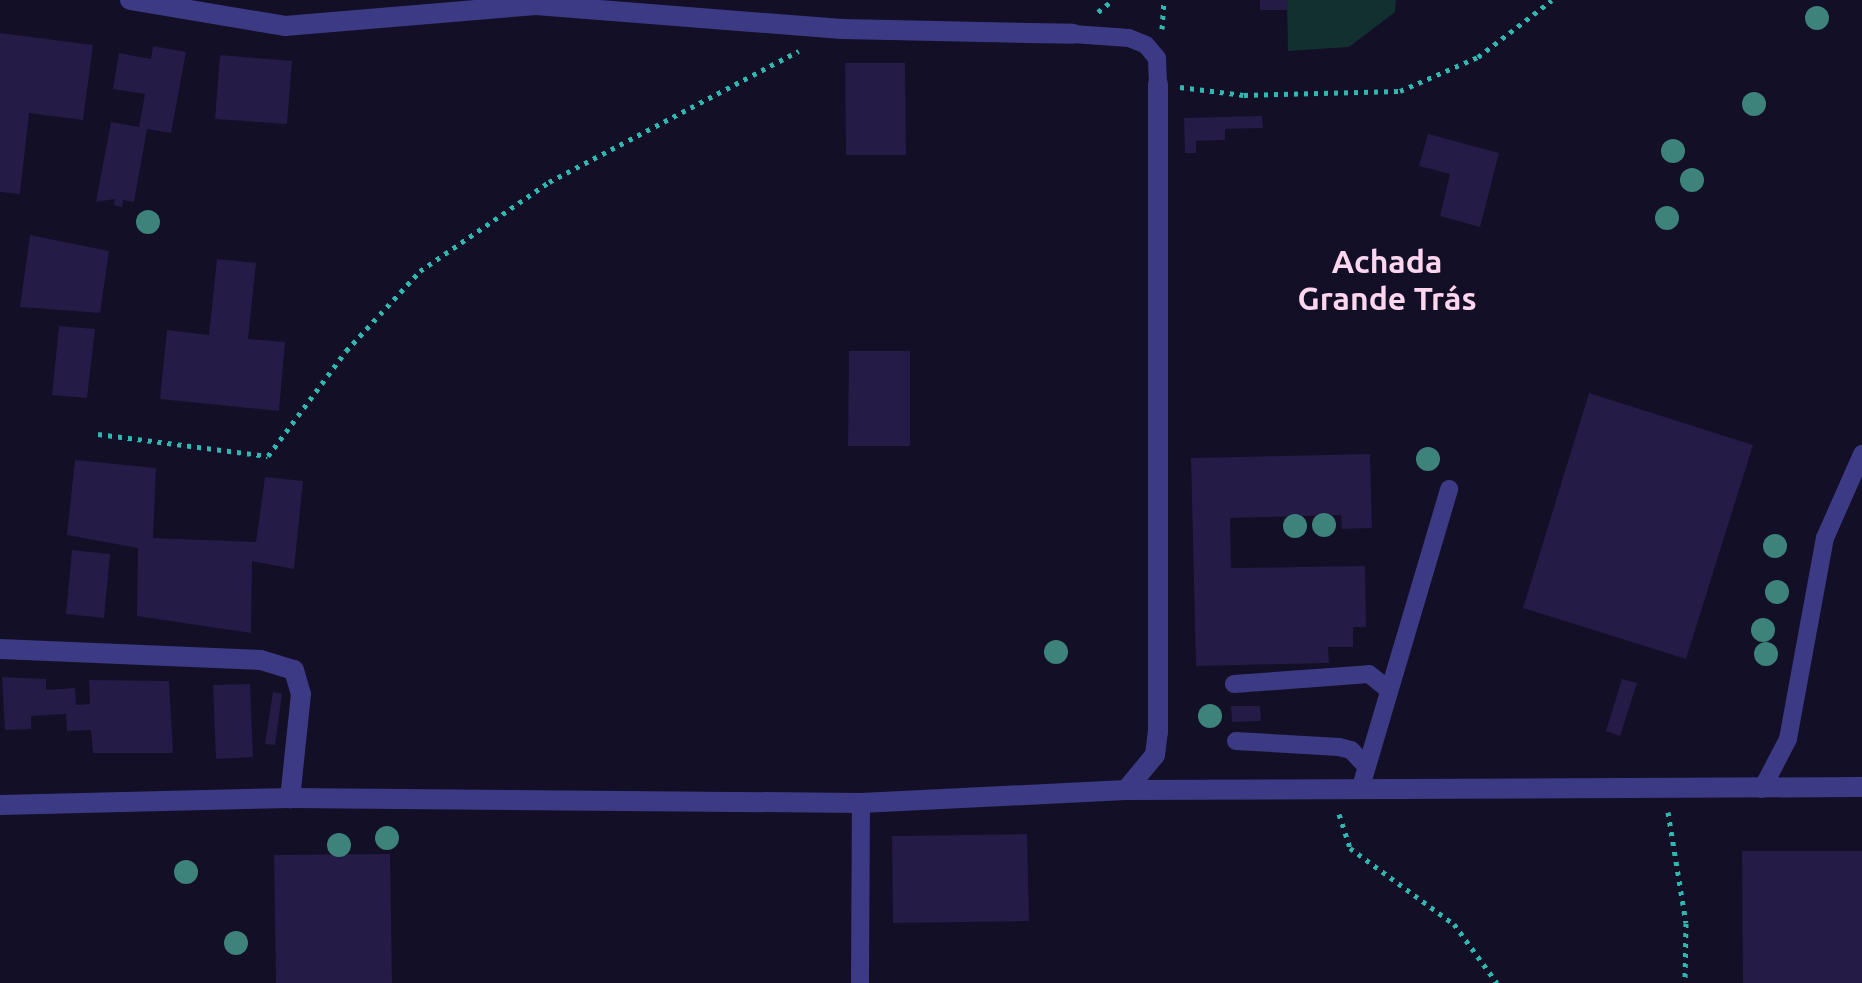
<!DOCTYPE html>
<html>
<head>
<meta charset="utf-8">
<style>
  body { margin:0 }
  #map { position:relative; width:1862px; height:983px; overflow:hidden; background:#130f26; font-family:Ubuntu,sans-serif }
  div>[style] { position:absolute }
  .green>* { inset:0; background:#12302f }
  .building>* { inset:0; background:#241b47 }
  .path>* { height:5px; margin-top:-2.5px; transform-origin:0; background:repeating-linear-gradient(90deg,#2fb8b0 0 4px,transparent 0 10px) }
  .lane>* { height:18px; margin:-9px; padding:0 9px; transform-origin:9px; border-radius:9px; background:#3d3a85 }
  .street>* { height:20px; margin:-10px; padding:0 10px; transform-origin:10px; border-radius:10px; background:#3d3a85 }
  .trees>* { width:24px; height:24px; margin:-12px; border-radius:50%; background:#3d827b }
  span { translate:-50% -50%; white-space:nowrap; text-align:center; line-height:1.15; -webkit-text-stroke:7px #130f26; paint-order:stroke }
  .district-label { font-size:32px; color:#ffd6f0; font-weight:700 }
</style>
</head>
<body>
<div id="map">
  <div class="green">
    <i style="clip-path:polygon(1287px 0,1396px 0,1395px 12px,1349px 47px,1288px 51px)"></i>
  </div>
  <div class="building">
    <i style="clip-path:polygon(1260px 0,1287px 0,1287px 10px,1260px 10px)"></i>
    <i style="clip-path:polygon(0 33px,93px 45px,83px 120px,29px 113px,20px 194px,0 192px)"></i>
    <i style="clip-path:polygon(153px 46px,186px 52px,171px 133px,147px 129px,134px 202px,123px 200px,122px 207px,114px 205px,115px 199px,96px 202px,111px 122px,139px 127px,145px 94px,113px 89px,119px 53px,151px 59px)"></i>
    <i style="clip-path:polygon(220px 55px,292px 61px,287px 124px,215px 119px)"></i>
    <i style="clip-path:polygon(845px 63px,905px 63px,906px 155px,846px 155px)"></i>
    <i style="clip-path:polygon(1262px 116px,1263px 128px,1225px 129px,1225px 140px,1196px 141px,1196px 153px,1185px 153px,1184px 118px)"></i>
    <i style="clip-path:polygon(1428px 134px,1499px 153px,1480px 227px,1440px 216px,1450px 174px,1419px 166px)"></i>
    <i style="clip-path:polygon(30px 235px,109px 251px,100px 313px,20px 307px)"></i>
    <i style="clip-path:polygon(217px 259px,256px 263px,248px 339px,285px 342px,279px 411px,160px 399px,167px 330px,209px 335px)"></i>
    <i style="clip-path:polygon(59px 326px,95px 329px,87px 398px,52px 395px)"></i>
    <i style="clip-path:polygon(849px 351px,910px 351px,910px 446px,848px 446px)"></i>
    <i style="clip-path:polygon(1589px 393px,1753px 445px,1686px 659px,1523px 608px)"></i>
    <i style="clip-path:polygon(1370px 454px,1372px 528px,1342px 529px,1341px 515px,1230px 518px,1231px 568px,1365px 566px,1366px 627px,1353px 627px,1353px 647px,1328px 647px,1329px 663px,1196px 666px,1191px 458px)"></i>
    <i style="clip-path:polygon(75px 460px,156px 468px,153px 538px,256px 542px,265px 477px,303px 481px,294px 569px,252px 561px,251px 633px,137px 616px,138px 548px,67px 535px)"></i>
    <i style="clip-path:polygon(72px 550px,110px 554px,104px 618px,66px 614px)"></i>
    <i style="clip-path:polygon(2px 677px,46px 679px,46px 690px,75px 688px,76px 705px,90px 704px,89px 680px,169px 681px,173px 753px,93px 753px,91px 730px,67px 731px,66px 714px,31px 716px,31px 729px,5px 730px)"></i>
    <i style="clip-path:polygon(1622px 679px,1637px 683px,1620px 736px,1606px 731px)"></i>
    <i style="clip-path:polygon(250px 684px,253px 757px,216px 759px,213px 685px)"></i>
    <i style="clip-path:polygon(273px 692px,282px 694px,275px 745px,265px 744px)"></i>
    <i style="clip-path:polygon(1231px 706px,1260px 706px,1261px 721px,1232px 722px)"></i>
    <i style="clip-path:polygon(1027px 834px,1029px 921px,893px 923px,892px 836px)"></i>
    <i style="clip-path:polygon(1742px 851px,1862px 851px,1862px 983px,1743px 983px)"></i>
    <i style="clip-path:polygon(390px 854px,392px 983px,276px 983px,274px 855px)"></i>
  </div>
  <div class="path">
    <i style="left:1098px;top:12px;width:19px;rotate:-39deg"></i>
    <i style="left:1162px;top:29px;width:29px;rotate:-86deg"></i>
    <i style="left:1180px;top:87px;width:64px;rotate:7.1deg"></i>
    <i style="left:1244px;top:95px;width:156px;rotate:-1.5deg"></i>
    <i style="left:1400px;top:91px;width:85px;rotate:-23.6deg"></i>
    <i style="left:1478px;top:57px;width:93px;rotate:-37.6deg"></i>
    <i style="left:98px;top:434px;width:171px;rotate:7.4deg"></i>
    <i style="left:268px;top:456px;width:131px;rotate:-53.4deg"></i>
    <i style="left:346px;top:351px;width:109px;rotate:-47.2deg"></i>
    <i style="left:420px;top:271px;width:157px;rotate:-34.6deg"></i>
    <i style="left:549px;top:182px;width:282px;rotate:-27.7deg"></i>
    <i style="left:1668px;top:812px;width:112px;rotate:80.8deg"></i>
    <i style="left:1686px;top:923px;width:60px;rotate:91deg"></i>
    <i style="left:1339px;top:814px;width:36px;rotate:72deg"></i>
    <i style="left:1350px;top:848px;width:129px;rotate:36.2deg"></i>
    <i style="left:1454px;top:924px;width:73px;rotate:53.9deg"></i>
  </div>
  <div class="lane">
    <i style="left:1073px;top:34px;width:56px;rotate:4.1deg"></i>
    <i style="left:1129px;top:38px;width:18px;rotate:22deg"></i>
    <i style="left:1146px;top:45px;width:17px;rotate:50deg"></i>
    <i style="left:1157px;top:58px;width:26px;rotate:88deg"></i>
    <i style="left:1234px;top:684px;width:135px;rotate:-4.2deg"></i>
    <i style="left:1369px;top:674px;width:26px;rotate:39deg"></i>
    <i style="left:1236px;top:741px;width:103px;rotate:3.3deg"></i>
    <i style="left:1339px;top:747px;width:12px;rotate:14deg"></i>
    <i style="left:1351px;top:750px;width:23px;rotate:47deg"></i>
    <i style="left:1762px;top:789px;width:56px;rotate:-62.5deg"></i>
    <i style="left:1788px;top:739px;width:204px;rotate:-79.6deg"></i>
    <i style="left:1825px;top:538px;width:92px;rotate:-66.2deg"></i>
    <i style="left:1360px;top:790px;width:314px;rotate:-73.5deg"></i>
    <i style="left:860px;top:983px;width:180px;rotate:-89.7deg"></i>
  </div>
  <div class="street">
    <i style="left:130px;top:0;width:157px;rotate:9.5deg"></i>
    <i style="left:285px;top:26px;width:252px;rotate:-4.8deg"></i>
    <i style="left:536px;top:5px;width:307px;rotate:4.5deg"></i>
    <i style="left:842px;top:29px;width:231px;rotate:1.2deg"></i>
    <i style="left:0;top:649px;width:261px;rotate:2.4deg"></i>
    <i style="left:261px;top:660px;width:34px;rotate:17deg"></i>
    <i style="left:294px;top:670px;width:25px;rotate:74deg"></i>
    <i style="left:301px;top:694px;width:105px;rotate:96deg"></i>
    <i style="left:1126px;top:790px;width:45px;rotate:-50.4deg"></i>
    <i style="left:1155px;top:755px;width:23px;rotate:-83deg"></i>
    <i style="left:1158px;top:732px;width:648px;rotate:-90deg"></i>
    <i style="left:0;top:805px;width:290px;rotate:-1.4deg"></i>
    <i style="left:290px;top:798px;width:571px;rotate:0.5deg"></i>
    <i style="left:861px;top:803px;width:265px;rotate:-2.8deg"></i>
    <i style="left:1126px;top:790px;width:736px;rotate:-0.23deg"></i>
  </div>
  <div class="trees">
    <i style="left:1817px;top:18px"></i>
    <i style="left:1754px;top:104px"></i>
    <i style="left:1673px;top:151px"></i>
    <i style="left:1692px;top:180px"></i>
    <i style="left:1667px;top:218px"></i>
    <i style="left:148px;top:222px"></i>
    <i style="left:1428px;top:459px"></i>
    <i style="left:1324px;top:525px"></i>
    <i style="left:1295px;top:526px"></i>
    <i style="left:1775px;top:546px"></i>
    <i style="left:1777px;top:592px"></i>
    <i style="left:1763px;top:630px"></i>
    <i style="left:1056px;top:652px"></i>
    <i style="left:1766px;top:654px"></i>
    <i style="left:1210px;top:716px"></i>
    <i style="left:387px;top:838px"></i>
    <i style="left:339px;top:845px"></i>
    <i style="left:186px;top:872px"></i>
    <i style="left:236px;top:943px"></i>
  </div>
  <div class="district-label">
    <span style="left:1387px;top:280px">Achada<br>Grande Trás</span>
  </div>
</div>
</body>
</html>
